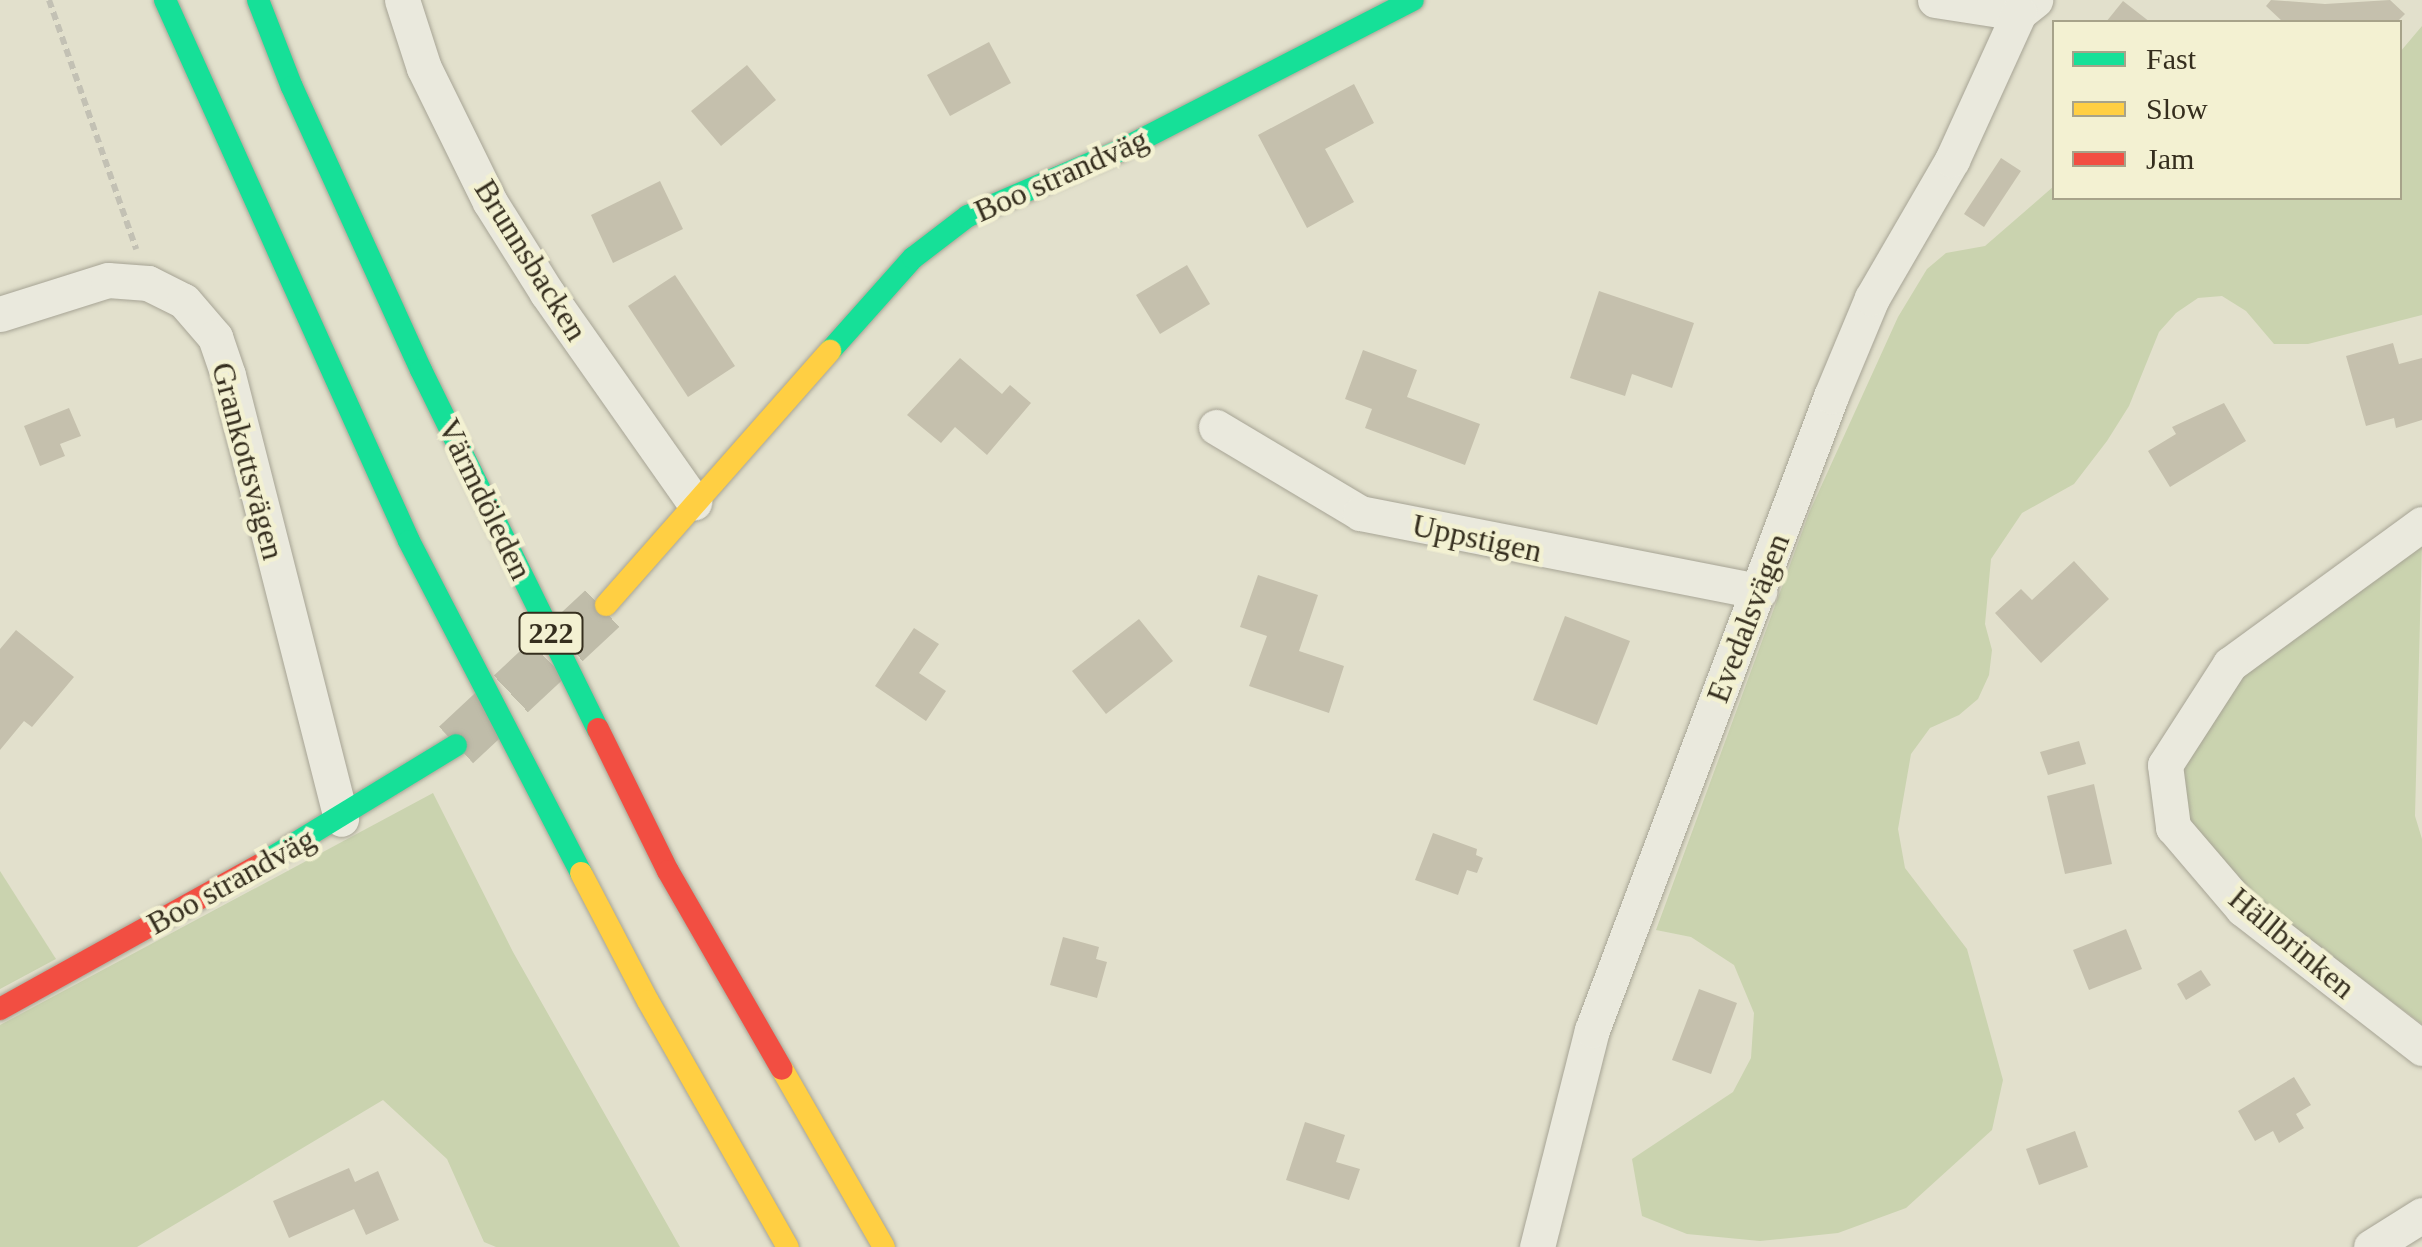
<!DOCTYPE html>
<html>
<head>
<meta charset="utf-8">
<style>
  body { margin:0 }
  #map { position:relative; width:2422px; height:1247px; overflow:hidden; background:#e2e0cc; font-family:Georgia,serif }
  div>[style] { position:absolute }
  .green>* { inset:0; background:#cad3af }
  .building>* { inset:0; background:#c5c0ad }
  .secondary-tunnel>* { height:50px; margin-top:-25px; transform-origin:0; background:repeating-linear-gradient(90deg,#bfbca9 0 50px,transparent 0 75px) }
  .path>* { height:6px; margin-top:-3px; transform-origin:0; background:repeating-linear-gradient(90deg,#c3c1b4 0 8px,transparent 0 13px) }
  .roads { filter:drop-shadow(0 0 2px #a7a495) drop-shadow(0 0 2px #a7a495) }
  .street>* { height:35px; margin:-17.5px; padding:0 17.5px; transform-origin:17.5px; border-radius:17.5px; background:#eae9dd }
  .fast>* { height:22px; margin:-11px; padding:0 11px; transform-origin:11px; border-radius:11px; background:#16e098 }
  .slow>* { height:22px; margin:-11px; padding:0 11px; transform-origin:11px; border-radius:11px; background:#ffcf43 }
  .jam>* { height:22px; margin:-11px; padding:0 11px; transform-origin:11px; border-radius:11px; background:#f24e42 }
  span { translate:-50% -50%; white-space:nowrap; text-align:center; line-height:1.15; -webkit-text-stroke:9px #f3f1d2; paint-order:stroke }
  .shield-label span { padding:2px 8px; background:#f3f1d2; border:2px solid; border-radius:8px; -webkit-text-stroke-width:0 }
  .shield-label { font-size:30px; color:#352e1e; font-weight:700 }
  .street-label { font-size:32px; color:#352e1e }
  .legend { position:absolute; left:2052px; top:20px; width:350px; height:180px; box-sizing:border-box; background:#f3f1d2; border:2px solid #a7a38a; margin:0; padding:12px 18px; list-style:none; font-size:30px; color:#352e1e }
  .legend li { display:flex; align-items:center; gap:20px; height:50px }
  .legend b { width:50px; border:2px solid #a7a38a }
</style>
</head>
<body>
<div id="map">
  <div class="green">
    <i style="clip-path:polygon(2422px 26px,2422px 315px,2308px 344px,2274px 344px,2246px 311px,2222px 296px,2198px 298px,2176px 313px,2159px 332px,2129px 406px,2107px 441px,2074px 484px,2022px 513px,1991px 559px,1985px 624px,1992px 650px,1989px 675px,1978px 699px,1959px 715px,1930px 728px,1911px 754px,1898px 829px,1905px 868px,1967px 949px,2003px 1080px,1992px 1130px,1906px 1208px,1838px 1233px,1760px 1241px,1687px 1234px,1642px 1216px,1632px 1159px,1733px 1092px,1751px 1058px,1754px 1013px,1734px 965px,1691px 937px,1656px 930px,1809px 513px,1898px 317px,1927px 269px,1946px 253px,1985px 246px,2054px 186px,2054px 198px,2400px 198px,2400px 52px)"></i>
    <i style="clip-path:polygon(2422px 541px,2415px 816px,2422px 839px,2422px 1024px,2252px 897px,2183px 821px,2179px 769px,2238px 675px)"></i>
    <i style="clip-path:polygon(433px 793px,513px 952px,680px 1247px,496px 1247px,484px 1242px,447px 1159px,383px 1100px,137px 1247px,0 1247px,0 1025px)"></i>
    <i style="clip-path:polygon(0 871px,56px 959px,0 989px)"></i>
  </div>
  <div class="building">
    <i style="clip-path:polygon(2271px 0,2325px 4px,2390px 0,2405px 14px,2397px 22px,2283px 22px,2266px 6px)"></i>
    <i style="clip-path:polygon(2123px 1px,2150px 22px,2106px 22px)"></i>
    <i style="clip-path:polygon(989px 42px,1011px 83px,950px 116px,927px 75px)"></i>
    <i style="clip-path:polygon(747px 65px,776px 100px,721px 146px,691px 111px)"></i>
    <i style="clip-path:polygon(1354px 84px,1374px 123px,1325px 149px,1354px 202px,1307px 228px,1258px 135px)"></i>
    <i style="clip-path:polygon(2001px 158px,2021px 171px,1984px 227px,1964px 214px)"></i>
    <i style="clip-path:polygon(660px 181px,683px 229px,613px 263px,591px 215px)"></i>
    <i style="clip-path:polygon(1187px 265px,1210px 304px,1160px 334px,1136px 295px)"></i>
    <i style="clip-path:polygon(675px 275px,735px 366px,688px 397px,628px 306px)"></i>
    <i style="clip-path:polygon(1599px 291px,1694px 323px,1672px 388px,1632px 374px,1625px 396px,1570px 378px)"></i>
    <i style="clip-path:polygon(2393px 343px,2399px 364px,2422px 358px,2422px 420px,2396px 428px,2394px 418px,2366px 426px,2346px 356px)"></i>
    <i style="clip-path:polygon(1363px 350px,1417px 370px,1407px 397px,1480px 424px,1465px 465px,1365px 428px,1372px 409px,1345px 399px)"></i>
    <i style="clip-path:polygon(960px 358px,1002px 394px,1010px 385px,1031px 403px,987px 455px,955px 427px,941px 443px,907px 415px)"></i>
    <i style="clip-path:polygon(2224px 403px,2246px 441px,2170px 487px,2148px 451px,2176px 434px,2172px 427px)"></i>
    <i style="clip-path:polygon(69px 408px,81px 436px,60px 444px,65px 456px,40px 466px,24px 426px)"></i>
    <i style="clip-path:polygon(2074px 561px,2109px 599px,2041px 663px,1995px 613px,2021px 589px,2032px 600px)"></i>
    <i style="clip-path:polygon(1258px 575px,1318px 595px,1299px 651px,1344px 666px,1329px 713px,1249px 686px,1267px 636px,1240px 627px)"></i>
    <i style="clip-path:polygon(1565px 616px,1630px 641px,1597px 725px,1533px 700px)"></i>
    <i style="clip-path:polygon(1139px 619px,1173px 661px,1106px 714px,1072px 671px)"></i>
    <i style="clip-path:polygon(914px 628px,939px 644px,919px 673px,946px 691px,926px 721px,875px 686px)"></i>
    <i style="clip-path:polygon(16px 630px,74px 677px,32px 727px,24px 721px,0 750px,0 649px)"></i>
    <i style="clip-path:polygon(2079px 741px,2086px 764px,2048px 775px,2040px 752px)"></i>
    <i style="clip-path:polygon(2094px 784px,2112px 864px,2065px 874px,2047px 796px)"></i>
    <i style="clip-path:polygon(1433px 833px,1477px 849px,1476px 855px,1483px 858px,1477px 873px,1467px 870px,1458px 895px,1415px 880px)"></i>
    <i style="clip-path:polygon(2126px 929px,2142px 969px,2089px 990px,2073px 950px)"></i>
    <i style="clip-path:polygon(1063px 937px,1099px 947px,1096px 959px,1107px 962px,1097px 998px,1050px 985px)"></i>
    <i style="clip-path:polygon(2201px 970px,2211px 985px,2186px 1000px,2177px 984px)"></i>
    <i style="clip-path:polygon(1699px 989px,1737px 1003px,1711px 1074px,1672px 1060px)"></i>
    <i style="clip-path:polygon(2294px 1077px,2311px 1105px,2296px 1114px,2304px 1128px,2279px 1143px,2273px 1131px,2255px 1141px,2238px 1111px)"></i>
    <i style="clip-path:polygon(1305px 1122px,1345px 1135px,1336px 1162px,1360px 1169px,1349px 1200px,1286px 1180px)"></i>
    <i style="clip-path:polygon(2075px 1131px,2088px 1167px,2039px 1185px,2026px 1149px)"></i>
    <i style="clip-path:polygon(349px 1168px,355px 1182px,378px 1171px,399px 1220px,366px 1235px,354px 1209px,289px 1238px,273px 1201px)"></i>
  </div>
  <div class="secondary-tunnel">
    <i style="left:456px;top:745px;width:205px;rotate:-43deg"></i>
  </div>
  <div class="path">
    <i style="left:49px;top:0;width:264px;rotate:70.7deg"></i>
  </div>
  <div class="roads">
    <div class="street">
      <i style="left:402px;top:0;width:71px;rotate:72.1deg"></i>
      <i style="left:424px;top:68px;width:149px;rotate:63.8deg"></i>
      <i style="left:490px;top:202px;width:107px;rotate:57.9deg"></i>
      <i style="left:547px;top:293px;width:256px;rotate:54.9deg"></i>
      <i style="left:1935px;top:0;width:85px;rotate:8.8deg"></i>
      <i style="left:2019px;top:13px;width:21px;rotate:-39deg"></i>
      <i style="left:0;top:314px;width:113px;rotate:-17.5deg"></i>
      <i style="left:108px;top:280px;width:40px;rotate:4.3deg"></i>
      <i style="left:148px;top:283px;width:40px;rotate:26.6deg"></i>
      <i style="left:184px;top:301px;width:48px;rotate:49.3deg"></i>
      <i style="left:215px;top:337px;width:40px;rotate:71.1deg"></i>
      <i style="left:228px;top:375px;width:458px;rotate:75.7deg"></i>
      <i style="left:1216px;top:427px;width:168px;rotate:30.8deg"></i>
      <i style="left:1360px;top:513px;width:407px;rotate:11.1deg"></i>
      <i style="left:2422px;top:524px;width:238px;rotate:143.9deg"></i>
      <i style="left:2230px;top:664px;width:120px;rotate:122.8deg"></i>
      <i style="left:2165px;top:765px;width:63px;rotate:82.6deg"></i>
      <i style="left:2173px;top:827px;width:108px;rotate:49.5deg"></i>
      <i style="left:2243px;top:909px;width:227px;rotate:37.8deg"></i>
      <i style="left:1537px;top:1247px;width:224px;rotate:-75.8deg"></i>
      <i style="left:1592px;top:1030px;width:678px;rotate:-69.34deg"></i>
      <i style="left:1831px;top:396px;width:106px;rotate:-67.3deg"></i>
      <i style="left:1872px;top:298px;width:160px;rotate:-59.9deg"></i>
      <i style="left:1952px;top:160px;width:162px;rotate:-65.5deg"></i>
      <i style="left:2371px;top:1247px;width:60px;rotate:-32.1deg"></i>
    </div>
    <div class="fast">
      <i style="left:165px;top:0;width:593px;rotate:65.72deg"></i>
      <i style="left:409px;top:541px;width:374px;rotate:62.6deg"></i>
      <i style="left:258px;top:0;width:93px;rotate:68.7deg"></i>
      <i style="left:292px;top:87px;width:311px;rotate:65.5deg"></i>
      <i style="left:421px;top:370px;width:400px;rotate:63.8deg"></i>
      <i style="left:830px;top:351px;width:125px;rotate:-48.3deg"></i>
      <i style="left:913px;top:258px;width:69px;rotate:-37.4deg"></i>
      <i style="left:968px;top:216px;width:167px;rotate:-23.3deg"></i>
      <i style="left:1121px;top:150px;width:328px;rotate:-27.2deg"></i>
      <i style="left:263px;top:863px;width:226px;rotate:-31.4deg"></i>
    </div>
    <div class="slow">
      <i style="left:606px;top:605px;width:339px;rotate:-48.6deg"></i>
      <i style="left:581px;top:873px;width:144px;rotate:62.4deg"></i>
      <i style="left:648px;top:1001px;width:283px;rotate:60.4deg"></i>
      <i style="left:782px;top:1069px;width:205px;rotate:60.2deg"></i>
    </div>
    <div class="jam">
      <i style="left:598px;top:729px;width:158px;rotate:63.8deg"></i>
      <i style="left:668px;top:871px;width:228px;rotate:60.1deg"></i>
      <i style="left:0;top:1009px;width:301px;rotate:-29deg"></i>
    </div>
  </div>
  <div class="shield-label">
    <span style="left:551px;top:633px">222</span>
  </div>
  <div class="street-label">
    <span style="left:1061px;top:175px;rotate:-24deg">Boo strandväg</span>
    <span style="left:531px;top:260px;rotate:58deg">Brunnsbacken</span>
    <span style="left:248px;top:461px;rotate:75deg">Grankottsvägen</span>
    <span style="left:485px;top:499px;rotate:64deg">Värmdöleden</span>
    <span style="left:1477px;top:538px;rotate:12deg">Uppstigen</span>
    <span style="left:1748px;top:618px;rotate:-69deg">Evedalsvägen</span>
    <span style="left:231px;top:881px;rotate:-29deg">Boo strandväg</span>
    <span style="left:2292px;top:943px;rotate:40deg">Hällbrinken</span>
  </div>
  <ul class="legend">
  <li><b style="height:12px;background:#16e098"></b>Fast</li>
  <li><b style="height:12px;background:#ffcf43"></b>Slow</li>
  <li><b style="height:12px;background:#f24e42"></b>Jam</li>
  </ul>
</div>
</body>
</html>
